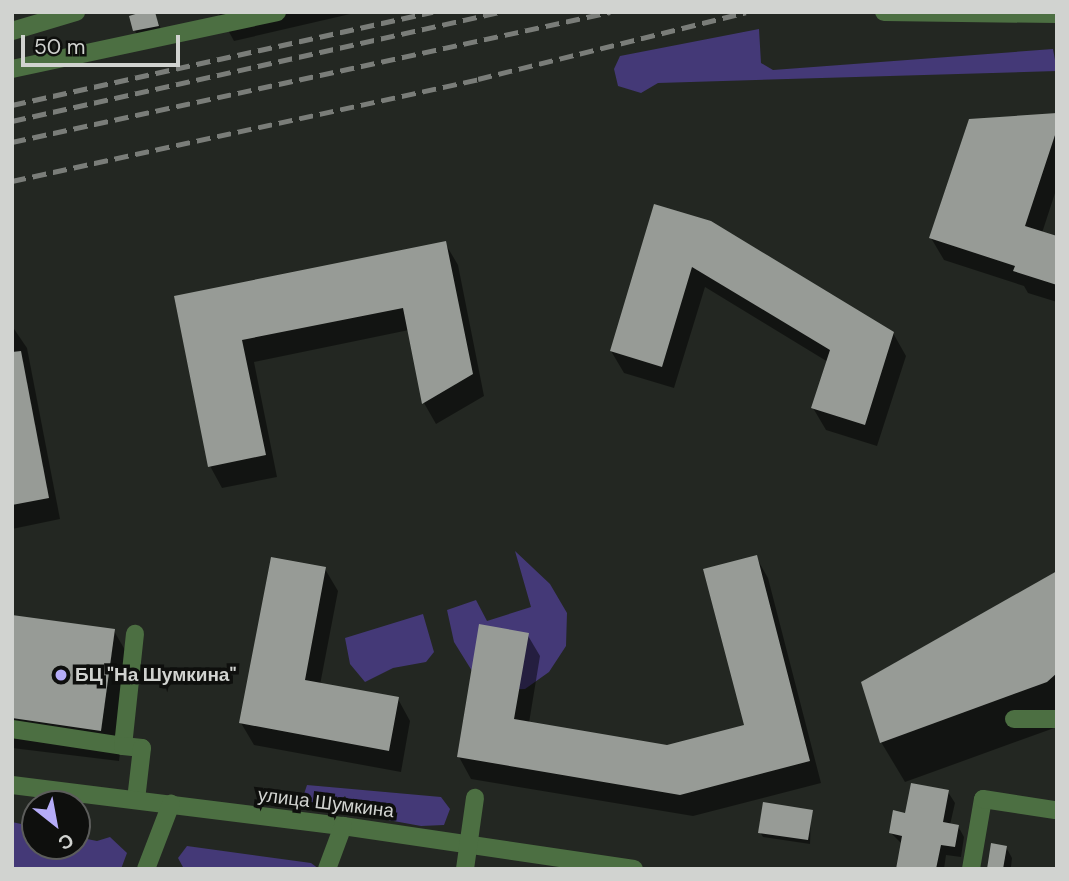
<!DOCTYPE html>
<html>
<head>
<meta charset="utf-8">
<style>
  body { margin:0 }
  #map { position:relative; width:1069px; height:881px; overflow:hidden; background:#232722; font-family:"DM Sans",sans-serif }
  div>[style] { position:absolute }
  .green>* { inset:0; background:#443977 }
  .shadow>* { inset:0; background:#0007 }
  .building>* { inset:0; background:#979b96 }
  .minor>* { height:18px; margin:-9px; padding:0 9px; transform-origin:9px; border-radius:9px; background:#4c6f42 }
  .rail>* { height:5px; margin-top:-2.5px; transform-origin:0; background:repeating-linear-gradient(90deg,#7a7d79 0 14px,transparent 0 21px) }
  .dots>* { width:19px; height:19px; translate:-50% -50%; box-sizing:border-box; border:4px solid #0e0f0d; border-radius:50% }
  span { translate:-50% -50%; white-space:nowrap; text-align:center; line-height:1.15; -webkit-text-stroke:7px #0e0f0d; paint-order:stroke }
  .poi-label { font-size:19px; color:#d1d3d0; font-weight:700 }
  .left { translate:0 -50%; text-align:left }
  .street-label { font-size:19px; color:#d1d3d0 }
  .frame { position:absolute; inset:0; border:14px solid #d1d3d0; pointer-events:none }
  .north { position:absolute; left:21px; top:790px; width:70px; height:70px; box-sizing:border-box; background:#0e0f0d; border:2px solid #5c5d5b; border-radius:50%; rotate:149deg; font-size:19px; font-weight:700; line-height:28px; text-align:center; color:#d1d3d0 }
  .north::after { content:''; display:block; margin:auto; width:24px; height:32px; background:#b5acf8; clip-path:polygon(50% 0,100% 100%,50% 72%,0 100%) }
  .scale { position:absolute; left:21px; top:35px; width:159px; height:32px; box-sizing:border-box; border:4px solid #d1d3d0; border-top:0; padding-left:9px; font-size:21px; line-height:24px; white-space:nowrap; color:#d1d3d0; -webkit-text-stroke:5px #0e0f0d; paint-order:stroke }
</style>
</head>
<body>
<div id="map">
  <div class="green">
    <i style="clip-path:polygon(759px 29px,761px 63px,773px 70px,1053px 49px,1057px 71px,658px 83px,641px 93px,618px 86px,614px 69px,620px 56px)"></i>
    <i style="clip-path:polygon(515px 551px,550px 584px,567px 613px,566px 646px,549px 672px,525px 689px,497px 690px,477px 679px,454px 642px,447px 610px,476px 600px,487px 621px,531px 607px)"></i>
    <i style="clip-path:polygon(423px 614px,434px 652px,426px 662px,393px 668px,365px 682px,350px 664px,345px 638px)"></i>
    <i style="clip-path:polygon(307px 785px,441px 797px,450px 809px,444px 825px,421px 826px,355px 814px,345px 796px,329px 810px,310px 808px,303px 797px)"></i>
    <i style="clip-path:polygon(12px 822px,35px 827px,35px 846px,77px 846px,77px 837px,97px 841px,110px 837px,127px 853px,121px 869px,12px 869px)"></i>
    <i style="clip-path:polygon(187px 846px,311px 863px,319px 869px,184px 869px,178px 858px)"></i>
  </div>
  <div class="shadow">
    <i style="clip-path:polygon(154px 12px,164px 37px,141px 42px,135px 31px)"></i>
    <i style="clip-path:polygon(218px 12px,359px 12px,234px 41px)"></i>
    <i style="clip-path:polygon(1057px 115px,1057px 187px,1042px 233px,1057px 238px,1057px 302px,1028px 293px,1024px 286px,944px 260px,931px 238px)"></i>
    <i style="clip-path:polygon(710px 223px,893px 333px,906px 356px,877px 446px,826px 430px,813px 408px,828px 362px,705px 287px,674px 388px,624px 373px,611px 351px)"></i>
    <i style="clip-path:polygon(445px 243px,458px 265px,484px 396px,436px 424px,424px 403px,409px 330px,254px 362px,277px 477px,222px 488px,210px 466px,176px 298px)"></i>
    <i style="clip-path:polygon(12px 326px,27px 348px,60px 519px,12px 529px)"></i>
    <i style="clip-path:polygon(756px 557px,768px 578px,821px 783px,693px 816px,471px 779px,459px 757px,527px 634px,540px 656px,529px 723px,667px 746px,746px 726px)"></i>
    <i style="clip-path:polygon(325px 569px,338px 591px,320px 685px,398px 699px,410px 721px,401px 772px,254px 745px,241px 723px)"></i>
    <i style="clip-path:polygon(1057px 573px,1057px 727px,905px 782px,881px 742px)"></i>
    <i style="clip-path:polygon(12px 617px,114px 631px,132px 662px,119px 761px,12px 748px)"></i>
    <i style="clip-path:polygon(948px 792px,955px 803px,950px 825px,958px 826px,964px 837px,961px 857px,946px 855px,944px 869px,898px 869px,903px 845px,891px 833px,907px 815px)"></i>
    <i style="clip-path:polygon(811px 812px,810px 844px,763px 837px,760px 832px)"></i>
    <i style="clip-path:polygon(1006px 847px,1012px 858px,1011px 867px,1020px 869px,989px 869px)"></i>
  </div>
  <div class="building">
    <i style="clip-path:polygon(142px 12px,155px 12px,159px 26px,133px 31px,129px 16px)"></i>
    <i style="clip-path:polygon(1057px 113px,1057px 129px,1025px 226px,1057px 236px,1057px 285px,1013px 271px,1015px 266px,929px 238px,969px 119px)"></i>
    <i style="clip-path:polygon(654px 204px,711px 221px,894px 332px,865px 425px,811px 408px,830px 350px,692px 267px,662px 367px,610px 351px)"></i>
    <i style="clip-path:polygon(446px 241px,473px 374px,422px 404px,403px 308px,242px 340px,266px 455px,208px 467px,174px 296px)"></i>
    <i style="clip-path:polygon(21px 351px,49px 498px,12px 505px,12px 352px)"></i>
    <i style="clip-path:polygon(757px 555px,810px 761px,680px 795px,457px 757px,479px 624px,529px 633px,514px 719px,667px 745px,744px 725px,703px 569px)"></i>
    <i style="clip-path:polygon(271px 557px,326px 567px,305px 680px,399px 697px,389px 751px,239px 723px)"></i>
    <i style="clip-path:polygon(1057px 571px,1057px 673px,1047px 682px,880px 743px,861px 682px)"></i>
    <i style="clip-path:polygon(12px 615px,115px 629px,101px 731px,12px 718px)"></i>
    <i style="clip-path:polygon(911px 783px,949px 790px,943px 822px,959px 825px,955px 847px,941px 845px,936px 869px,896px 869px,902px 836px,889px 833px,893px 810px,905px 813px)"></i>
    <i style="clip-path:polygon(763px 802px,813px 810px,808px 840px,758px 833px)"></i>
    <i style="clip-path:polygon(991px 843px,1007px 846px,1003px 869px,987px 869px)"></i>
  </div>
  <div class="minor">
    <i style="left:884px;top:12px;width:173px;rotate:0.7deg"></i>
    <i style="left:12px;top:31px;width:67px;rotate:-16.5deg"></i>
    <i style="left:12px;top:69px;width:271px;rotate:-12.1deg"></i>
    <i style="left:1014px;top:719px;width:43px"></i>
    <i style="left:12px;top:729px;width:112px;rotate:8.7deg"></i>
    <i style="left:123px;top:746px;width:113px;rotate:-83.9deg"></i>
    <i style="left:123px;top:746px;width:19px;rotate:6deg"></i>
    <i style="left:142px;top:748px;width:52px;rotate:96.6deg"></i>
    <i style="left:12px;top:785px;width:334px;rotate:7.1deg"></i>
    <i style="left:343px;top:826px;width:294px;rotate:8.4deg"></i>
    <i style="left:146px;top:869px;width:70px;rotate:-69deg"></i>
    <i style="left:327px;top:869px;width:46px;rotate:-69.6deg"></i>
    <i style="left:465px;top:869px;width:72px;rotate:-82deg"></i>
    <i style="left:971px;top:869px;width:71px;rotate:-80.3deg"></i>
    <i style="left:983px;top:799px;width:73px;rotate:8.7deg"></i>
  </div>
  <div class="rail">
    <i style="left:12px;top:105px;width:431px;rotate:-12.5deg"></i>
    <i style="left:12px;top:121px;width:499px;rotate:-12.6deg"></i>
    <i style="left:12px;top:142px;width:612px;rotate:-12.26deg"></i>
    <i style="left:12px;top:181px;width:477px;rotate:-12.3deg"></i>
    <i style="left:478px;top:79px;width:276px;rotate:-14deg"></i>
  </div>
  <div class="dots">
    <i style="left:61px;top:675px;background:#b5acf8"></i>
  </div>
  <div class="poi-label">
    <span class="left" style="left:75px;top:675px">БЦ "На Шумкина"</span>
  </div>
  <div class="street-label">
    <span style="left:326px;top:803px;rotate:7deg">улица Шумкина</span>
  </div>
  <div class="frame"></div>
  <div class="north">С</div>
  <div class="scale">50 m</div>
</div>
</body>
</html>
